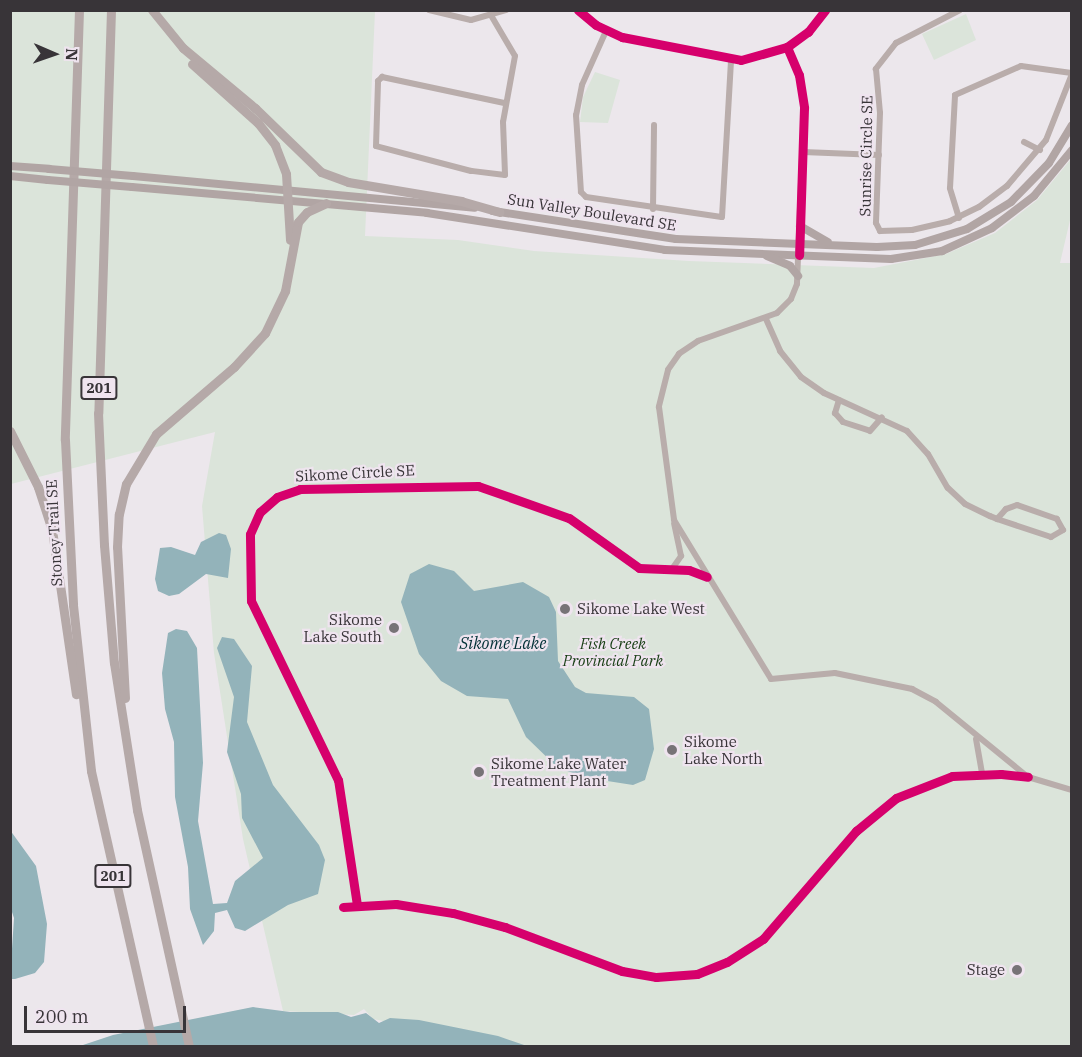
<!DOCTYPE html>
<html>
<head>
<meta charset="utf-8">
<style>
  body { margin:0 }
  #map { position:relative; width:1082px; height:1057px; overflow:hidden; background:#ece7ec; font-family:"IBM Plex Serif",serif }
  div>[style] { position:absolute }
  .green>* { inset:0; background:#dbe4da }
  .water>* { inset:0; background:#93b3ba }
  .minor>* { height:6px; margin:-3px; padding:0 3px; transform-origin:3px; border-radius:3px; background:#b9adab }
  .major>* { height:8px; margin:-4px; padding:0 4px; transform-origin:4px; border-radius:4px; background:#b1a5a4 }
  .highway>* { height:9px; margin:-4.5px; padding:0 4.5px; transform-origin:4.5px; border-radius:4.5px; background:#b5a9a8 }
  .major-bridge>* { height:8px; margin:-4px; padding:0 4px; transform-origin:4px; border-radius:4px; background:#b1a5a4 }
  .cycleway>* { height:9px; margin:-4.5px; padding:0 4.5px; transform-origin:4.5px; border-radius:4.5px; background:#d6006c }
  .dots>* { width:16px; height:16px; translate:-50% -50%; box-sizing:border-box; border:3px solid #efe4ef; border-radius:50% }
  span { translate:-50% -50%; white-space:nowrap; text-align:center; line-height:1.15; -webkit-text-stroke:4.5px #efe4ef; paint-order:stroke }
  .shield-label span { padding:2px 4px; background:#efe4ef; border:2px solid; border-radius:4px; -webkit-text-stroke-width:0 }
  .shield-label { font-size:14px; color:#383438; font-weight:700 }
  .street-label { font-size:15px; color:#383438 }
  .poi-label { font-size:15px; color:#383438 }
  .left { translate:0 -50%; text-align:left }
  .right { translate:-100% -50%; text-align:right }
  .park-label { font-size:15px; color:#173e14; font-style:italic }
  .water-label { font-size:16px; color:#003036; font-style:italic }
  .frame { position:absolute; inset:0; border:12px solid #383438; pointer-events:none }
  .north { position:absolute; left:24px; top:24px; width:60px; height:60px; -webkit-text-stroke:4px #efe4ef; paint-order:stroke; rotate:92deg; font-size:16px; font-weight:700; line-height:24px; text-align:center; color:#383438 }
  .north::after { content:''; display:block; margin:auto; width:21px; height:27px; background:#383438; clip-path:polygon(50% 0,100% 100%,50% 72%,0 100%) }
  .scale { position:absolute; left:24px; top:1006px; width:162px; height:27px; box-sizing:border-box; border:3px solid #383438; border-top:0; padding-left:8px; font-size:18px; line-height:21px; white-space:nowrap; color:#383438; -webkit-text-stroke:4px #efe4ef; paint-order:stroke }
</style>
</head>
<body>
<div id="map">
  <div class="green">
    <i style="clip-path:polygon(11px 11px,375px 11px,365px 236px,458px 240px,534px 251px,689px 261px,874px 268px,946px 254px,995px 233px,1037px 200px,1071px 159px,1071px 216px,1060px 263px,1072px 263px,1071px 1046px,511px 1046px,373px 1019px,364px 1009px,354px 1015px,283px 1011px,243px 839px,214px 653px,202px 506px,215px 432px,11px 484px)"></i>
    <i style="clip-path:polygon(966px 14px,976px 40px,934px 60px,922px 34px)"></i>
    <i style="clip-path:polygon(595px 72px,620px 80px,608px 123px,580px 122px,583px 97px)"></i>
  </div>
  <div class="water">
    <i style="clip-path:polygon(219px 533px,226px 535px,231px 549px,228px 578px,206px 574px,179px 594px,169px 596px,158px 591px,155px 579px,160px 548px,171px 547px,195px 555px,201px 542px)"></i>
    <i style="clip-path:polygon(429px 564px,454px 571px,474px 591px,523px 582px,549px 597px,556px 612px,558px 661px,575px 687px,586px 693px,634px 697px,649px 709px,654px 749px,645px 780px,633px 785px,588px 778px,558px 768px,526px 737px,508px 699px,467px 696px,441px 681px,419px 654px,401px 602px,410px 574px)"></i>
    <i style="clip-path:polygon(176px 629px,187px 631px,197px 648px,203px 763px,198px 821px,213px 904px,227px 903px,235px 881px,263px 858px,242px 818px,241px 794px,227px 752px,234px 697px,217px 648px,222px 637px,234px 639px,252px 666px,247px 722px,273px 785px,319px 845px,325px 860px,318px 894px,288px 905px,245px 931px,235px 928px,227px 910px,215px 913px,214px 931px,203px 945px,190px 909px,188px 867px,175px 797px,174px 742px,165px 709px,162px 673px,168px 633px)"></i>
    <i style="clip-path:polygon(10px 830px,36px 866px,47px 924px,44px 962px,35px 973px,15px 979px,10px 979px,14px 918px,10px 906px)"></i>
    <i style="clip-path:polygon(253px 1007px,290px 1012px,338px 1012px,351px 1017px,366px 1013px,379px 1023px,390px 1018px,419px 1020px,498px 1036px,527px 1046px,80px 1046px,113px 1035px)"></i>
  </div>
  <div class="minor">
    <i style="left:429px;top:10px;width:43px;rotate:13.4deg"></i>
    <i style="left:471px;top:20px;width:37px;rotate:-16deg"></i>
    <i style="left:578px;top:10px;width:23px;rotate:40deg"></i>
    <i style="left:596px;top:25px;width:29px;rotate:25deg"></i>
    <i style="left:622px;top:37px;width:121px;rotate:10.9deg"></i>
    <i style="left:741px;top:60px;width:48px;rotate:-15.8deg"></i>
    <i style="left:787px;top:47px;width:26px;rotate:-36deg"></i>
    <i style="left:808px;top:32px;width:28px;rotate:-52deg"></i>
    <i style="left:960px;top:10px;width:72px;rotate:152.7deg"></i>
    <i style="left:896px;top:43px;width:33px;rotate:128deg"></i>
    <i style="left:876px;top:69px;width:44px;rotate:84.8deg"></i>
    <i style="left:880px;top:113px;width:110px;rotate:92.1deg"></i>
    <i style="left:876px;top:223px;width:9px;rotate:63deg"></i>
    <i style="left:880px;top:231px;width:32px;rotate:-2deg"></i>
    <i style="left:912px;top:230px;width:39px;rotate:-13deg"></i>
    <i style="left:950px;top:221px;width:32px;rotate:-26deg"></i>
    <i style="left:979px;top:207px;width:35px;rotate:-37deg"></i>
    <i style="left:1007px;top:186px;width:60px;rotate:-49.7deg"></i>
    <i style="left:1046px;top:140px;width:71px;rotate:-68.5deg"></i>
    <i style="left:492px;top:17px;width:45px;rotate:59.5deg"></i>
    <i style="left:515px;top:56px;width:67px;rotate:100.3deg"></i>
    <i style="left:503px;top:122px;width:53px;rotate:87.8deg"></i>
    <i style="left:505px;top:175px;width:34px;rotate:-173deg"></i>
    <i style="left:471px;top:171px;width:98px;rotate:-165.3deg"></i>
    <i style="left:376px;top:146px;width:65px;rotate:-88.2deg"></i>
    <i style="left:378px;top:81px;width:6px;rotate:-45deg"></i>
    <i style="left:382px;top:77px;width:125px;rotate:12deg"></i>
    <i style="left:606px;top:31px;width:59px;rotate:114deg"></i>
    <i style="left:582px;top:85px;width:31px;rotate:101deg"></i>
    <i style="left:576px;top:115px;width:77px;rotate:86.3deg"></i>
    <i style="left:581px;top:192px;width:7px;rotate:45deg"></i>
    <i style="left:586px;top:197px;width:137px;rotate:8.4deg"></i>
    <i style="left:722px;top:217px;width:158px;rotate:-86.7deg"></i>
    <i style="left:787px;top:47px;width:30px;rotate:67deg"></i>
    <i style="left:799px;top:75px;width:33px;rotate:81deg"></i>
    <i style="left:804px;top:108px;width:176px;rotate:92.3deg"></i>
    <i style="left:797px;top:284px;width:16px;rotate:112deg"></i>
    <i style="left:791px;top:299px;width:20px;rotate:135deg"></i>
    <i style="left:777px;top:313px;width:84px;rotate:160.5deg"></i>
    <i style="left:698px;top:341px;width:23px;rotate:146deg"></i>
    <i style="left:679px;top:354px;width:19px;rotate:125deg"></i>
    <i style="left:668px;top:370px;width:38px;rotate:104deg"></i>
    <i style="left:659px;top:407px;width:114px;rotate:82.4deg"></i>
    <i style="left:674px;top:520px;width:186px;rotate:58.6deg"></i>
    <i style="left:771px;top:679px;width:64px;rotate:-5.4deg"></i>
    <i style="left:835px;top:673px;width:79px;rotate:11.7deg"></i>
    <i style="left:912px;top:689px;width:27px;rotate:28deg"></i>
    <i style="left:936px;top:702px;width:119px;rotate:39.2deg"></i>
    <i style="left:1028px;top:777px;width:46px;rotate:16.5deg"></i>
    <i style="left:1024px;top:142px;width:18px;rotate:27deg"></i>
    <i style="left:803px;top:152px;width:76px;rotate:2.3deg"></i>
    <i style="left:653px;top:209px;width:84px;rotate:-89.3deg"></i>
    <i style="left:959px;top:218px;width:31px;rotate:-107deg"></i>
    <i style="left:950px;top:188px;width:93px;rotate:-86.9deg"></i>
    <i style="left:955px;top:95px;width:72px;rotate:-23.7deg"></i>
    <i style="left:1021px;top:66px;width:51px;rotate:7.8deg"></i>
    <i style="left:766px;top:319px;width:35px;rotate:66deg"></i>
    <i style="left:780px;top:351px;width:33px;rotate:51deg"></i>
    <i style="left:801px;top:377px;width:28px;rotate:35deg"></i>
    <i style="left:824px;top:393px;width:91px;rotate:24.6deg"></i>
    <i style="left:907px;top:431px;width:31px;rotate:48deg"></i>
    <i style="left:928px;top:454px;width:39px;rotate:60deg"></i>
    <i style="left:948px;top:488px;width:23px;rotate:43deg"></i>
    <i style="left:965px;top:504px;width:28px;rotate:26deg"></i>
    <i style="left:990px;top:516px;width:8px;rotate:23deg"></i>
    <i style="left:997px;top:519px;width:57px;rotate:18.4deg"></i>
    <i style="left:1051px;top:537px;width:14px;rotate:-30deg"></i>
    <i style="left:1063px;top:530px;width:13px;rotate:-119deg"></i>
    <i style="left:1057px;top:519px;width:42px;rotate:-160.7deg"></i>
    <i style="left:1017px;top:505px;width:12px;rotate:160deg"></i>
    <i style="left:1006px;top:509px;width:13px;rotate:132deg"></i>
    <i style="left:839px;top:400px;width:14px;rotate:107deg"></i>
    <i style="left:835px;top:413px;width:12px;rotate:48deg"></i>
    <i style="left:843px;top:422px;width:28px;rotate:18deg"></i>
    <i style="left:870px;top:431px;width:18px;rotate:-49deg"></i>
    <i style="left:672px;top:569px;width:16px;rotate:-55deg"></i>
    <i style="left:681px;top:556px;width:33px;rotate:-102deg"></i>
    <i style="left:976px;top:739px;width:36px;rotate:80deg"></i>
    <i style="left:357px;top:905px;width:126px;rotate:-98.6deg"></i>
    <i style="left:338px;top:780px;width:199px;rotate:-115.9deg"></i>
    <i style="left:251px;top:601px;width:67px;rotate:-90.9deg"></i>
    <i style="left:250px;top:534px;width:24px;rotate:-66deg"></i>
    <i style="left:260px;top:512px;width:23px;rotate:-41deg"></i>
    <i style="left:277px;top:497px;width:24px;rotate:-19deg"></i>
    <i style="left:300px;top:489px;width:178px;rotate:-1deg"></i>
    <i style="left:478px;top:486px;width:96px;rotate:19.4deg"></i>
    <i style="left:569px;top:518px;width:86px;rotate:35.5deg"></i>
    <i style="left:639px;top:568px;width:50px;rotate:2.3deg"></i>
    <i style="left:689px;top:570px;width:18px;rotate:19deg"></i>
  </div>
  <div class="major">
    <i style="left:10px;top:166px;width:39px;rotate:4deg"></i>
    <i style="left:10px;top:176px;width:38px;rotate:6deg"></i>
    <i style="left:133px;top:176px;width:343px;rotate:5.3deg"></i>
    <i style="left:132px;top:187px;width:296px;rotate:5deg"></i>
    <i style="left:427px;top:213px;width:241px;rotate:8.8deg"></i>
    <i style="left:665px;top:250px;width:226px;rotate:2.3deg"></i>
    <i style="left:891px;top:259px;width:52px;rotate:-8.9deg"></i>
    <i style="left:942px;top:251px;width:55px;rotate:-24.7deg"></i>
    <i style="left:992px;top:228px;width:53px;rotate:-37.3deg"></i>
    <i style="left:1034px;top:196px;width:60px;rotate:-50.4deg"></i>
    <i style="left:493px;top:211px;width:185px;rotate:8.7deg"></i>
    <i style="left:676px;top:239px;width:201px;rotate:2.3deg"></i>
    <i style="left:877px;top:247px;width:38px;rotate:-3deg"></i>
    <i style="left:915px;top:245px;width:54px;rotate:-17.1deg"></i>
    <i style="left:967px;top:229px;width:52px;rotate:-31.5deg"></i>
    <i style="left:1011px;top:202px;width:54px;rotate:-45.7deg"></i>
    <i style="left:1049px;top:163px;width:44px;rotate:-58.8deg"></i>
    <i style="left:800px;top:226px;width:32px;rotate:30deg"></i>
    <i style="left:767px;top:256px;width:25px;rotate:23deg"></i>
    <i style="left:790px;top:266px;width:13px;rotate:51deg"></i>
  </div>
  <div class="highway">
    <i style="left:79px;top:10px;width:430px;rotate:91.9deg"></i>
    <i style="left:65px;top:440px;width:165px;rotate:87.2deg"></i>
    <i style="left:73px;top:605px;width:167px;rotate:83.8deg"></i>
    <i style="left:91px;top:771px;width:282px;rotate:77.3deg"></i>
    <i style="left:111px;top:10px;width:403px;rotate:91.8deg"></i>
    <i style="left:98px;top:413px;width:132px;rotate:87.4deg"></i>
    <i style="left:104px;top:545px;width:118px;rotate:85.2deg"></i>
    <i style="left:114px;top:663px;width:149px;rotate:81.1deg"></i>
    <i style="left:137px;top:810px;width:242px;rotate:77.6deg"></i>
    <i style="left:152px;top:10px;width:49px;rotate:50.8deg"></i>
    <i style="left:183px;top:48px;width:94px;rotate:39.8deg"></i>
    <i style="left:255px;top:108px;width:92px;rotate:44.1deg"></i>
    <i style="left:321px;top:172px;width:29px;rotate:20deg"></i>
    <i style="left:348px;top:182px;width:115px;rotate:9.5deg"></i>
    <i style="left:461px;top:201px;width:40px;rotate:16deg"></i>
    <i style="left:192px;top:64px;width:89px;rotate:41.8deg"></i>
    <i style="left:258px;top:123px;width:28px;rotate:52deg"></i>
    <i style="left:275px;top:145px;width:31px;rotate:69deg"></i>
    <i style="left:286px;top:174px;width:66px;rotate:86.5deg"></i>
    <i style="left:10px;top:431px;width:63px;rotate:63.4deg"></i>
    <i style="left:38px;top:487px;width:45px;rotate:72deg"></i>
    <i style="left:52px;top:530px;width:166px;rotate:81.7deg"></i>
    <i style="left:125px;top:698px;width:151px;rotate:-93deg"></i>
    <i style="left:117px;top:547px;width:33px;rotate:-87deg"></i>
    <i style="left:119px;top:514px;width:31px;rotate:-77deg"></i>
    <i style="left:126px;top:484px;width:58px;rotate:-59deg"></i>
    <i style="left:156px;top:434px;width:103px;rotate:-40.7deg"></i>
    <i style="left:234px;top:367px;width:46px;rotate:-47.6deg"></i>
    <i style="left:265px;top:333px;width:47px;rotate:-64.5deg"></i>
    <i style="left:285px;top:291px;width:70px;rotate:-79.3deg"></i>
    <i style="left:298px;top:222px;width:13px;rotate:-48deg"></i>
    <i style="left:307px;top:212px;width:21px;rotate:-25deg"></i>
  </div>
  <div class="major-bridge">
    <i style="left:49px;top:169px;width:84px;rotate:4.8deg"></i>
    <i style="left:48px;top:180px;width:84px;rotate:4.8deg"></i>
  </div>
  <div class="cycleway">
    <i style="left:578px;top:10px;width:23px;rotate:40deg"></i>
    <i style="left:596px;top:25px;width:29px;rotate:25deg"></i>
    <i style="left:622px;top:37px;width:121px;rotate:10.9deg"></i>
    <i style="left:741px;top:60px;width:48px;rotate:-15.8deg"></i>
    <i style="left:787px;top:47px;width:26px;rotate:-36deg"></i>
    <i style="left:808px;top:32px;width:28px;rotate:-52deg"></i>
    <i style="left:787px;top:47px;width:30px;rotate:67deg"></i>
    <i style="left:799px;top:75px;width:33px;rotate:81deg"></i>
    <i style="left:804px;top:108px;width:147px;rotate:91.9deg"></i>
    <i style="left:357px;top:905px;width:126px;rotate:-98.6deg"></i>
    <i style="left:338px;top:780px;width:199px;rotate:-115.9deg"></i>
    <i style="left:251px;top:601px;width:67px;rotate:-90.9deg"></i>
    <i style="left:250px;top:534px;width:24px;rotate:-66deg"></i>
    <i style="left:260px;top:512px;width:23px;rotate:-41deg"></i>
    <i style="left:277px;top:497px;width:24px;rotate:-19deg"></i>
    <i style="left:300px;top:489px;width:178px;rotate:-1deg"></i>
    <i style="left:478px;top:486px;width:96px;rotate:19.4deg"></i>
    <i style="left:569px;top:518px;width:86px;rotate:35.5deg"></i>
    <i style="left:639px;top:568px;width:50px;rotate:2.3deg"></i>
    <i style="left:689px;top:570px;width:19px;rotate:21deg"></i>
    <i style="left:343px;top:907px;width:53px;rotate:-3.2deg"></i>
    <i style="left:396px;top:904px;width:58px;rotate:9deg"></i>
    <i style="left:453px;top:913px;width:54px;rotate:15.1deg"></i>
    <i style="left:505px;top:927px;width:125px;rotate:20.6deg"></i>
    <i style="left:622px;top:971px;width:35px;rotate:10deg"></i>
    <i style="left:656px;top:977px;width:41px;rotate:-4.2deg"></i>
    <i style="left:697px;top:974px;width:32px;rotate:-22deg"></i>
    <i style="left:727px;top:962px;width:43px;rotate:-32.6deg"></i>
    <i style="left:763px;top:939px;width:143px;rotate:-49.3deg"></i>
    <i style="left:856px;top:831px;width:52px;rotate:-39.5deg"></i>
    <i style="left:896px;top:798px;width:60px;rotate:-21.4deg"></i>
    <i style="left:952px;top:776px;width:49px;rotate:-2.3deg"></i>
    <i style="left:1001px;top:774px;width:27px;rotate:6deg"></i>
  </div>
  <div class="dots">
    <i style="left:565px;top:609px;background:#777377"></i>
    <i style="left:394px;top:628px;background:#777377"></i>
    <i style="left:672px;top:750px;background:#777377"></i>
    <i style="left:479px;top:772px;background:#777377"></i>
    <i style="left:1017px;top:970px;background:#777377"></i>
  </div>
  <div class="shield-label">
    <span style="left:99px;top:388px">201</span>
    <span style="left:113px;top:876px">201</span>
  </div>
  <div class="street-label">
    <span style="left:866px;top:156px;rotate:-89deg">Sunrise Circle SE</span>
    <span style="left:592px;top:212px;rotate:9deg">Sun Valley Boulevard SE</span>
    <span style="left:355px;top:473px;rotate:-3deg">Sikome Circle SE</span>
    <span style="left:54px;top:533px;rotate:-93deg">Stoney Trail SE</span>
  </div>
  <div class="poi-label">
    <span class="left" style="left:577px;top:609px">Sikome Lake West</span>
    <span class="right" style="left:382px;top:628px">Sikome<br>Lake South</span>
    <span class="left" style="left:684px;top:750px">Sikome<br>Lake North</span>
    <span class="left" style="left:491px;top:772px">Sikome Lake Water<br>Treatment Plant</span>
    <span class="right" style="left:1005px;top:970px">Stage</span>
  </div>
  <div class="park-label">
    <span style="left:613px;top:652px">Fish Creek<br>Provincial Park</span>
  </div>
  <div class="water-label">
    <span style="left:503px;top:643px">Sikome Lake</span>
  </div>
  <div class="frame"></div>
  <div class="north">N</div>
  <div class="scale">200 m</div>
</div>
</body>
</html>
